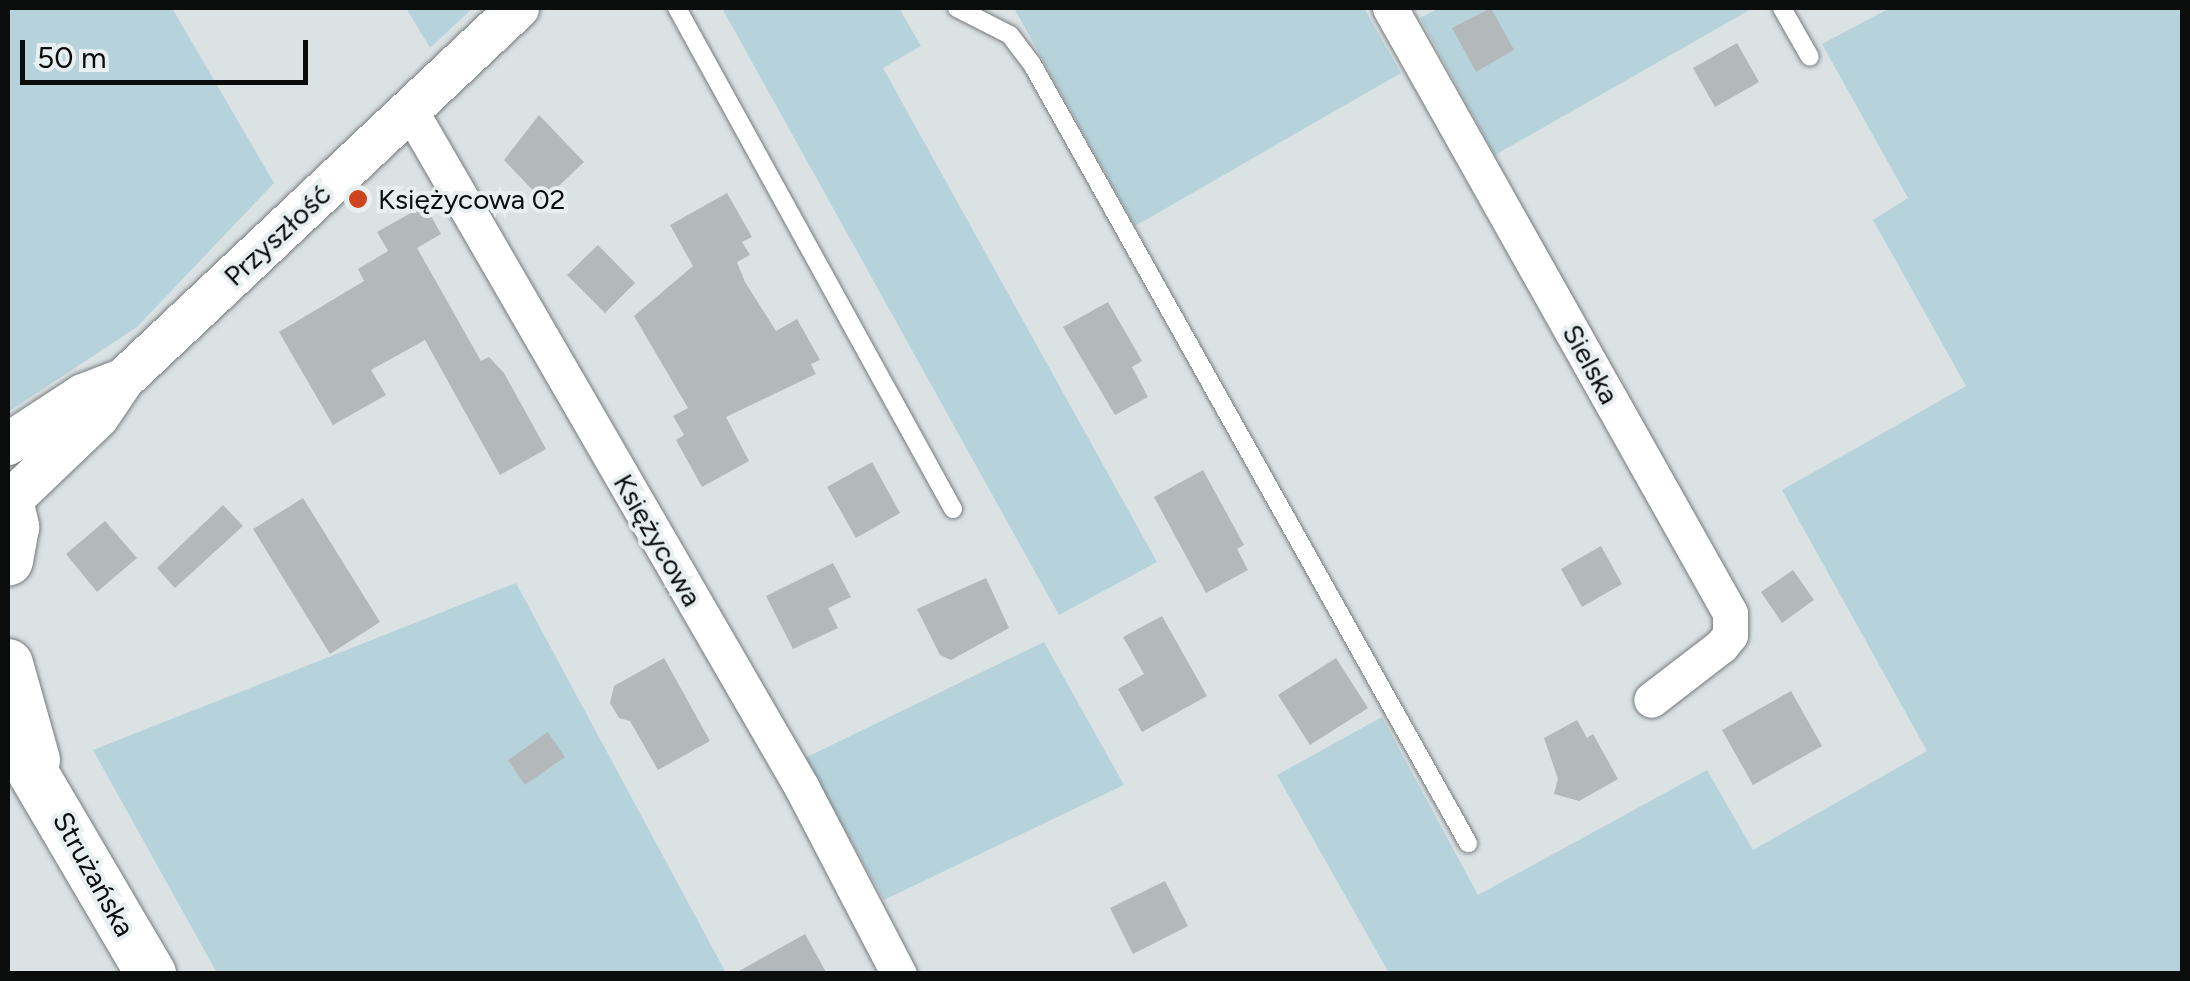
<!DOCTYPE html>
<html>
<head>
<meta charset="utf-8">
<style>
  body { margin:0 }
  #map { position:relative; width:2190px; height:981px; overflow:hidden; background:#dbe2e3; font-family:Figtree,sans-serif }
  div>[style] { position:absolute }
  .green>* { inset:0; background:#b6d3db }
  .building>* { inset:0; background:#b3b9ba }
  .roads { filter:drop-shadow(0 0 2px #767b7d) drop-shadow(0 0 2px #767b7d) }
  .service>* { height:18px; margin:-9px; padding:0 9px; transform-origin:9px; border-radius:9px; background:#fff }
  .minor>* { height:35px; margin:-17.5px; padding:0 17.5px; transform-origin:17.5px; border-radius:17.5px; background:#fff }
  .tertiary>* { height:42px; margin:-21px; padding:0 21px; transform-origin:21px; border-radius:21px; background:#fff }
  .secondary>* { height:50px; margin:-25px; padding:0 25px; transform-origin:25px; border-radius:25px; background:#fff }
  .dots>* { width:28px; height:28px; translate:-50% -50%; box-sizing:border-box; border:5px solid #e8eff0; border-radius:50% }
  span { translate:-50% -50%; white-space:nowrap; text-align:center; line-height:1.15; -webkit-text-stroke:8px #e8eff0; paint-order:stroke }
  .poi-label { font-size:28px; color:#0b0d0d }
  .left { translate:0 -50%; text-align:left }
  .street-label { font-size:28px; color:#0b0d0d }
  .frame { position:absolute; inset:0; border:10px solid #0b0d0d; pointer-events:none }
  .scale { position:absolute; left:20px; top:40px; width:288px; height:45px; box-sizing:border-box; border:5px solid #0b0d0d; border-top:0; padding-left:12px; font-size:30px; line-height:35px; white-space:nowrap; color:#0b0d0d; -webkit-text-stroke:8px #e8eff0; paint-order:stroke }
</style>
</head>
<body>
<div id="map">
  <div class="green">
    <i style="clip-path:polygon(8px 8px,172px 8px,274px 183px,137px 327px,8px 412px)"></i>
    <i style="clip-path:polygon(406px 8px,473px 8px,430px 48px)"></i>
    <i style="clip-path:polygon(722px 8px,899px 8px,921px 46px,883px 68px,1157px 562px,1059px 615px)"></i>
    <i style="clip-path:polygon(1014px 8px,1364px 8px,1401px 73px,1135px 226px)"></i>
    <i style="clip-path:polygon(1439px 8px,1753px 8px,1495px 155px,1420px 18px)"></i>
    <i style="clip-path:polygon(1890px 8px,2182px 8px,2182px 973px,1389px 973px,1277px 775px,1382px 717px,1478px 895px,1707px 770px,1753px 850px,1927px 751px,1782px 490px,1966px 386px,1873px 220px,1908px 198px,1822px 44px)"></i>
    <i style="clip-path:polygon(516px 583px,726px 973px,217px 973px,93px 750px)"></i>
    <i style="clip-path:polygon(1044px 642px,1124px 785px,884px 900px,805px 758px)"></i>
  </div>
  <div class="building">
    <i style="clip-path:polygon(1491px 8px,1514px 50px,1476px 72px,1452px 28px)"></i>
    <i style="clip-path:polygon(1737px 43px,1759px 82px,1715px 107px,1693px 68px)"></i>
    <i style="clip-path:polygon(539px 115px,584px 162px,543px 201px,504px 160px)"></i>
    <i style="clip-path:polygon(727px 193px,752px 237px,742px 242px,750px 255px,737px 262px,745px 282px,776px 331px,797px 319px,820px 360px,811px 364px,816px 374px,726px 417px,749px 461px,702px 487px,676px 440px,684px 435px,673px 416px,688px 408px,634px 316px,693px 266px,670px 225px)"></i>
    <i style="clip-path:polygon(425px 205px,441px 234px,417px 248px,481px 361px,489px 357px,504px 373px,546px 449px,500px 475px,425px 340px,371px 370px,386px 395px,333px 425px,279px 332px,364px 281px,358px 269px,388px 251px,377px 232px)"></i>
    <i style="clip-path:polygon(598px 245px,635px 283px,605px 313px,567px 275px)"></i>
    <i style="clip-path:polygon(1108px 302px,1142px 361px,1132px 367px,1148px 397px,1115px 415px,1063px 327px)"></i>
    <i style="clip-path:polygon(872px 462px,900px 513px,856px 538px,827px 487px)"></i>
    <i style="clip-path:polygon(1203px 470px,1244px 545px,1237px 549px,1248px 570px,1206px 593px,1154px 497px)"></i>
    <i style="clip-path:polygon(303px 498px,380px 622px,330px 654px,253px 529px)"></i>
    <i style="clip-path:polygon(223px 505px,243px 526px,175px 588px,157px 568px)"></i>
    <i style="clip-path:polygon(105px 521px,137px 558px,97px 592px,66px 554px)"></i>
    <i style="clip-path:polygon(1601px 546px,1622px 584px,1582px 607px,1561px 569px)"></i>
    <i style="clip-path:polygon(833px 563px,851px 597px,828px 608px,838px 628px,793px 649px,766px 596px)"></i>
    <i style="clip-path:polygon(1793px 570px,1814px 600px,1782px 623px,1761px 592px)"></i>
    <i style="clip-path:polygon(986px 578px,1009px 628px,951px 660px,940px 655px,917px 609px)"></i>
    <i style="clip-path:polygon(1162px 616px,1207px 696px,1142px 732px,1118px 689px,1144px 674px,1123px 637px)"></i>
    <i style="clip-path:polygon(664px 658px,710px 741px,658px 770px,630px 721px,619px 718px,610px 703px,614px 686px)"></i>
    <i style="clip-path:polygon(1336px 658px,1368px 708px,1310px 745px,1278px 695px)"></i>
    <i style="clip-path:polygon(1791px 691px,1822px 746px,1753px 785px,1722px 730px)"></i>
    <i style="clip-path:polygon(1577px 720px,1587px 738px,1593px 734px,1618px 779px,1579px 801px,1554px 794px,1558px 779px,1544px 738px)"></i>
    <i style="clip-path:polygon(548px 732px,565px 757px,525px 785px,508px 760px)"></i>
    <i style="clip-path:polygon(1165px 881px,1188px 926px,1133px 954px,1110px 908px)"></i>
    <i style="clip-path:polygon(805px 934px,827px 974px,734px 974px)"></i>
  </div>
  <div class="roads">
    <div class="service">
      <i style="left:677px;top:8px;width:572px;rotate:61.15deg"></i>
      <i style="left:957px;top:8px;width:59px;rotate:27deg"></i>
      <i style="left:1010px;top:35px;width:36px;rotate:53deg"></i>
      <i style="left:1032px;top:64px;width:893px;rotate:60.76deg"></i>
      <i style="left:1782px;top:8px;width:56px;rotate:60.3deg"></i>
    </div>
    <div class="minor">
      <i style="left:1390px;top:8px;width:694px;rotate:60.66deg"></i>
      <i style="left:1730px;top:613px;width:22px;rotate:90deg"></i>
      <i style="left:1730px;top:635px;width:14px;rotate:129deg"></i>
      <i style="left:1721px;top:646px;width:88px;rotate:142.4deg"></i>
      <i style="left:410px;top:110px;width:783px;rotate:59.96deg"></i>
      <i style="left:802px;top:788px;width:210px;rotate:62.5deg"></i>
    </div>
    <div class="tertiary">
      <i style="left:8px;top:444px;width:90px;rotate:-33.2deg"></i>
      <i style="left:83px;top:395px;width:42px;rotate:-21deg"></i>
      <i style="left:9px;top:502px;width:123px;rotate:-43.7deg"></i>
      <i style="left:98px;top:417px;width:45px;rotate:-56deg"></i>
      <i style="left:123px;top:380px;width:543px;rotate:-43.28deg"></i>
    </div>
    <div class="secondary">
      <i style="left:8px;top:500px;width:28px;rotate:77deg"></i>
      <i style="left:14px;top:527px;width:34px;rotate:100deg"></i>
      <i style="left:8px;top:664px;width:100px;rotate:74.3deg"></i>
      <i style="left:8px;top:730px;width:283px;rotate:59.6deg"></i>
    </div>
  </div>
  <div class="dots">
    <i style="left:358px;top:199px;background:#cd4420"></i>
  </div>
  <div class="poi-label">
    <span class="left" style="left:378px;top:199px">Księżycowa 02</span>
  </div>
  <div class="street-label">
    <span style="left:277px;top:235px;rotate:-43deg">Przyszłość</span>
    <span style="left:1591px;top:364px;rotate:61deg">Sielska</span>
    <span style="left:658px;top:540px;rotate:60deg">Księżycowa</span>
    <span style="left:94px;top:874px;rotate:61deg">Strużańska</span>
  </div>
  <div class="frame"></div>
  <div class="scale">50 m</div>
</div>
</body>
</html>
